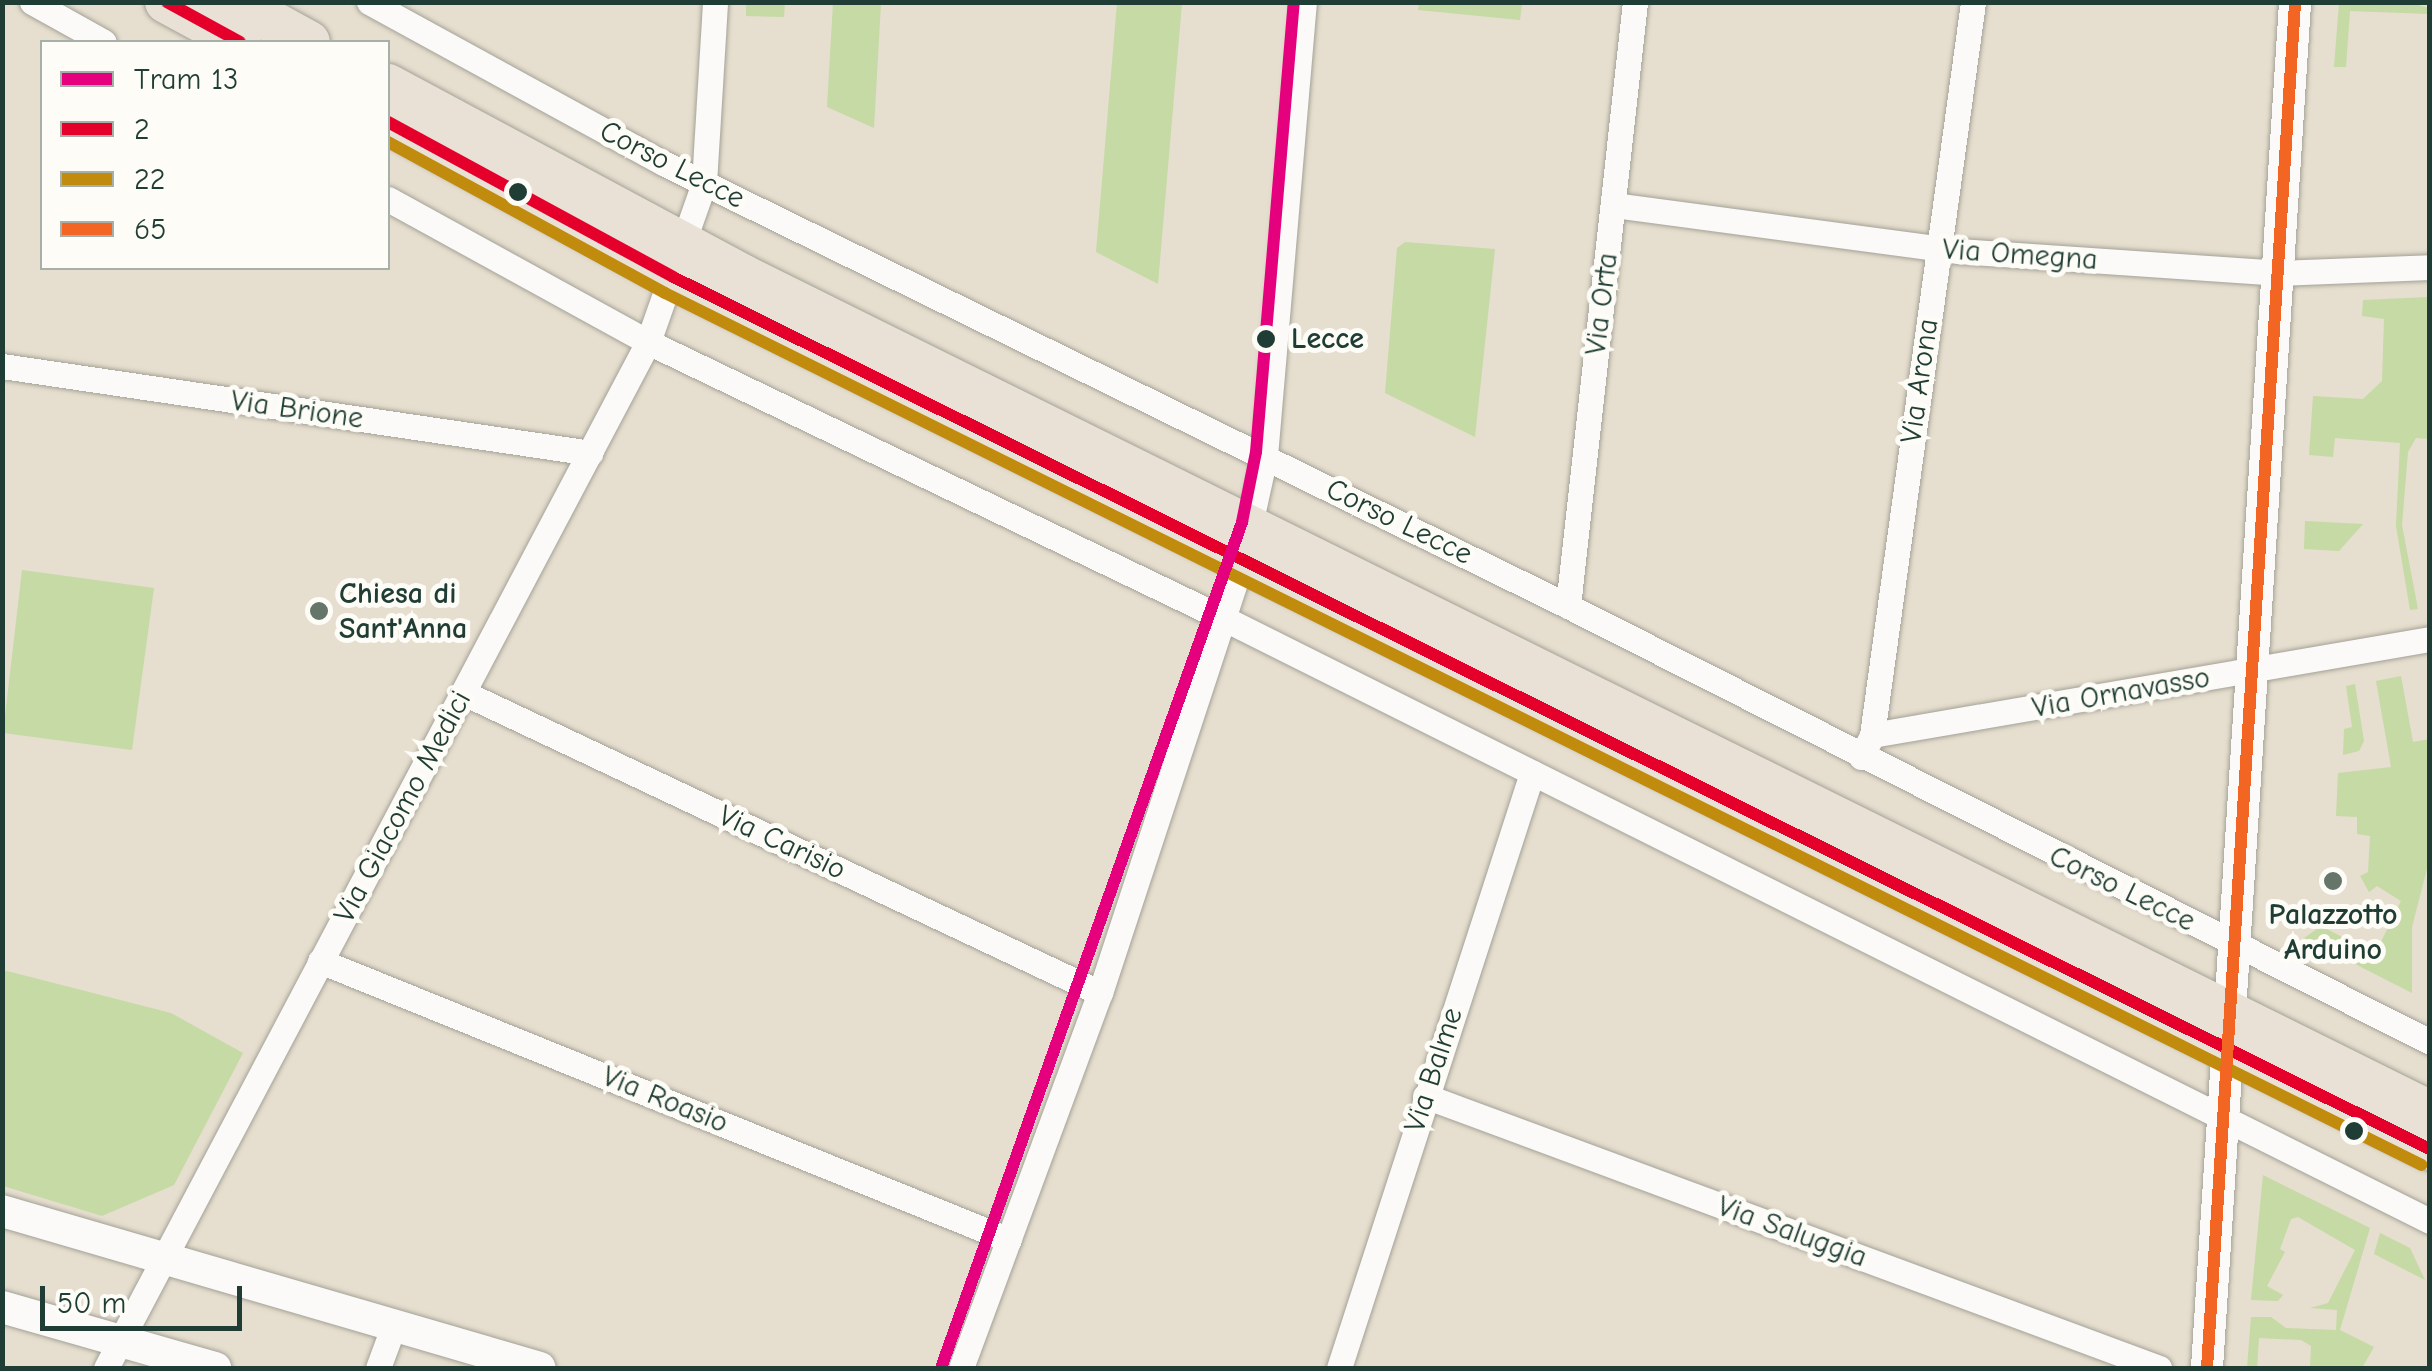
<!DOCTYPE html>
<html>
<head>
<meta charset="utf-8">
<style>
  body { margin:0 }
  #map { position:relative; width:2432px; height:1371px; overflow:hidden; background:#e6dece; font-family:"Comic Neue",sans-serif }
  div>[style] { position:absolute }
  .green>* { inset:0; background:#c5daa5 }
  .roads { filter:drop-shadow(0 0 2px #a3a298) drop-shadow(0 0 2px #a3a298) }
  .minor>* { height:25px; margin:-12.5px; padding:0 12.5px; transform-origin:12.5px; border-radius:12.5px; background:#fbfaf8 }
  .tertiary>* { height:32px; margin:-16px; padding:0 16px; transform-origin:16px; border-radius:16px; background:#fbfaf8 }
  .primary>* { height:42px; margin:-21px; padding:0 21px; transform-origin:21px; border-radius:21px; background:#e9e1d5 }
  .bus-1>* { height:12px; margin:-6px; padding:0 6px; transform-origin:6px; border-radius:6px; background:#e4002b }
  .bus-2>* { height:12px; margin:-6px; padding:0 6px; transform-origin:6px; border-radius:6px; background:#c18c0d }
  .bus-3>* { height:12px; margin:-6px; padding:0 6px; transform-origin:6px; border-radius:6px; background:#f26522 }
  .tram-1>* { height:12px; margin:-6px; padding:0 6px; transform-origin:6px; border-radius:6px; background:#e5007d }
  .dots>* { width:28px; height:28px; translate:-50% -50%; box-sizing:border-box; border:5px solid #fdfcf7; border-radius:50% }
  span { translate:-50% -50%; white-space:nowrap; text-align:center; line-height:1.15; -webkit-text-stroke:10px #fdfcf7; paint-order:stroke }
  .street-label { font-size:30px; color:#1f3d34 }
  .stop-label { font-size:30px; color:#1f3d34; font-weight:700 }
  .left { translate:0 -50%; text-align:left }
  .poi-label { font-size:30px; color:#1f3d34; font-weight:700 }
  .frame { position:absolute; inset:0; border:5px solid #1f3d34; pointer-events:none }
  .legend { position:absolute; left:40px; top:40px; width:350px; height:230px; box-sizing:border-box; background:#fdfcf7; border:2px solid #a4b0a9; margin:0; padding:12px 18px; list-style:none; font-size:30px; color:#1f3d34 }
  .legend li { display:flex; align-items:center; gap:20px; height:50px }
  .legend b { width:50px; border:2px solid #a4b0a9 }
  .scale { position:absolute; left:40px; top:1286px; width:202px; height:45px; box-sizing:border-box; border:5px solid #1f3d34; border-top:0; padding-left:12px; font-size:30px; line-height:35px; white-space:nowrap; color:#1f3d34; -webkit-text-stroke:8px #fdfcf7; paint-order:stroke }
</style>
</head>
<body>
<div id="map">
  <div class="green">
    <i style="clip-path:polygon(746px 3px,785px 3px,784px 17px,746px 16px)"></i>
    <i style="clip-path:polygon(833px 3px,881px 3px,874px 128px,827px 107px)"></i>
    <i style="clip-path:polygon(1117px 3px,1182px 3px,1158px 284px,1096px 252px)"></i>
    <i style="clip-path:polygon(1419px 3px,1419px 2px,1522px 3px,1520px 20px,1418px 10px)"></i>
    <i style="clip-path:polygon(2339px 3px,2411px 3px,2429px 8px,2429px 14px,2350px 11px,2346px 67px,2334px 67px)"></i>
    <i style="clip-path:polygon(1405px 242px,1495px 249px,1475px 437px,1385px 393px,1397px 248px)"></i>
    <i style="clip-path:polygon(2428px 297px,2429px 439px,2416px 438px,2408px 452px,2402px 525px,2418px 609px,2410px 610px,2396px 526px,2400px 443px,2335px 438px,2333px 457px,2309px 455px,2313px 396px,2363px 399px,2382px 381px,2384px 319px,2362px 316px,2363px 300px)"></i>
    <i style="clip-path:polygon(2305px 521px,2363px 524px,2339px 551px,2304px 549px)"></i>
    <i style="clip-path:polygon(22px 570px,154px 588px,132px 750px,3px 733px)"></i>
    <i style="clip-path:polygon(2401px 676px,2413px 742px,2430px 739px,2429px 861px,2412px 927px,2412px 993px,2304px 938px,2321px 926px,2375px 954px,2401px 901px,2377px 886px,2369px 892px,2360px 876px,2368px 872px,2370px 836px,2357px 834px,2357px 817px,2336px 816px,2338px 773px,2391px 767px,2376px 681px)"></i>
    <i style="clip-path:polygon(2355px 684px,2364px 741px,2359px 751px,2343px 755px,2344px 729px,2352px 727px,2346px 686px)"></i>
    <i style="clip-path:polygon(3px 970px,171px 1013px,243px 1053px,174px 1185px,102px 1216px,3px 1186px)"></i>
    <i style="clip-path:polygon(2263px 1175px,2370px 1228px,2340px 1330px,2374px 1347px,2362px 1368px,2310px 1368px,2311px 1346px,2301px 1340px,2259px 1338px,2257px 1368px,2247px 1368px,2251px 1317px,2271px 1317px,2286px 1328px,2336px 1330px,2337px 1310px,2310px 1308px,2328px 1303px,2355px 1250px,2298px 1217px,2291px 1219px,2280px 1249px,2285px 1252px,2267px 1286px,2283px 1295px,2278px 1301px,2251px 1300px)"></i>
    <i style="clip-path:polygon(2380px 1233px,2410px 1248px,2425px 1280px,2374px 1254px)"></i>
  </div>
  <div class="roads">
    <div class="minor">
      <i style="left:32px;top:2px;width:82px;rotate:29.1deg"></i>
      <i style="left:369px;top:2px;width:335px;rotate:28.7deg"></i>
      <i style="left:663px;top:163px;width:1008px;rotate:26.08deg"></i>
      <i style="left:1568px;top:606px;width:966px;rotate:26.83deg"></i>
      <i style="left:388px;top:199px;width:297px;rotate:28.8deg"></i>
      <i style="left:648px;top:342px;width:649px;rotate:25.66deg"></i>
      <i style="left:1233px;top:623px;width:1338px;rotate:26.55deg"></i>
      <i style="left:1614px;top:205px;width:347px;rotate:7.6deg"></i>
      <i style="left:1958px;top:251px;width:320px;rotate:3.9deg"></i>
      <i style="left:2277px;top:273px;width:153px;rotate:-2.2deg"></i>
      <i style="left:2px;top:366px;width:595px;rotate:8.4deg"></i>
      <i style="left:1568px;top:606px;width:608px;rotate:-83.67deg"></i>
      <i style="left:464px;top:693px;width:703px;rotate:25.25deg"></i>
      <i style="left:1872px;top:735px;width:566px;rotate:-9.76deg"></i>
      <i style="left:1861px;top:757px;width:25px;rotate:-63deg"></i>
      <i style="left:1872px;top:735px;width:740px;rotate:-82.15deg"></i>
      <i style="left:320px;top:961px;width:743px;rotate:22.04deg"></i>
      <i style="left:1425px;top:1096px;width:783px;rotate:20.33deg"></i>
      <i style="left:106px;top:1368px;width:1160px;rotate:-62.15deg"></i>
      <i style="left:648px;top:342px;width:169px;rotate:-70.6deg"></i>
      <i style="left:704px;top:183px;width:181px;rotate:-86.5deg"></i>
      <i style="left:378px;top:1368px;width:46px;rotate:-69.6deg"></i>
      <i style="left:961px;top:1368px;width:400px;rotate:-69.7deg"></i>
      <i style="left:1100px;top:993px;width:455px;rotate:-71.8deg"></i>
      <i style="left:1242px;top:561px;width:107px;rotate:-77.6deg"></i>
      <i style="left:1265px;top:456px;width:456px;rotate:-85.1deg"></i>
      <i style="left:1339px;top:1368px;width:626px;rotate:-72.03deg"></i>
    </div>
    <div class="tertiary">
      <i style="left:2px;top:1211px;width:560px;rotate:16.27deg"></i>
      <i style="left:2px;top:1307px;width:222px;rotate:16deg"></i>
      <i style="left:2207px;top:1368px;width:1369px;rotate:-86.31deg"></i>
    </div>
    <div class="primary">
      <i style="left:166px;top:2px;width:84px;rotate:28.4deg"></i>
      <i style="left:236px;top:2px;width:83px;rotate:28.7deg"></i>
      <i style="left:388px;top:85px;width:404px;rotate:28.2deg"></i>
      <i style="left:744px;top:276px;width:1882px;rotate:26.37deg"></i>
      <i style="left:388px;top:122px;width:324px;rotate:28.5deg"></i>
      <i style="left:673px;top:277px;width:1961px;rotate:26.4deg"></i>
    </div>
  </div>
  <div class="bus-1">
    <i style="left:167px;top:2px;width:83px;rotate:28.7deg"></i>
    <i style="left:388px;top:122px;width:324px;rotate:28.5deg"></i>
    <i style="left:673px;top:277px;width:1961px;rotate:26.4deg"></i>
  </div>
  <div class="bus-2">
    <i style="left:388px;top:142px;width:315px;rotate:28.6deg"></i>
    <i style="left:665px;top:293px;width:1961px;rotate:26.4deg"></i>
  </div>
  <div class="bus-3">
    <i style="left:2207px;top:1368px;width:1369px;rotate:-86.31deg"></i>
  </div>
  <div class="tram-1">
    <i style="left:941px;top:1368px;width:898px;rotate:-70.41deg"></i>
    <i style="left:1242px;top:522px;width:71px;rotate:-78.7deg"></i>
    <i style="left:1256px;top:452px;width:452px;rotate:-85.2deg"></i>
  </div>
  <div class="dots">
    <i style="left:518px;top:192px;background:#1f3d34"></i>
    <i style="left:1266px;top:339px;background:#1f3d34"></i>
    <i style="left:319px;top:611px;background:#65756a"></i>
    <i style="left:2333px;top:881px;background:#65756a"></i>
    <i style="left:2354px;top:1131px;background:#1f3d34"></i>
  </div>
  <div class="street-label">
    <span style="left:672px;top:165px;rotate:27deg">Corso Lecce</span>
    <span style="left:2020px;top:255px;rotate:4deg">Via Omegna</span>
    <span style="left:1602px;top:304px;rotate:-83deg">Via Orta</span>
    <span style="left:1920px;top:381px;rotate:-82deg">Via Arona</span>
    <span style="left:297px;top:410px;rotate:8deg">Via Brione</span>
    <span style="left:1399px;top:522px;rotate:26deg">Corso Lecce</span>
    <span style="left:2121px;top:693px;rotate:-10deg">Via Ornavasso</span>
    <span style="left:403px;top:807px;rotate:-62deg">Via Giacomo Medici</span>
    <span style="left:782px;top:843px;rotate:25deg">Via Carisio</span>
    <span style="left:2122px;top:889px;rotate:26deg">Corso Lecce</span>
    <span style="left:1434px;top:1070px;rotate:-72deg">Via Balme</span>
    <span style="left:665px;top:1100px;rotate:22deg">Via Roasio</span>
    <span style="left:1792px;top:1232px;rotate:20deg">Via Saluggia</span>
  </div>
  <div class="stop-label">
    <span class="left" style="left:1291px;top:339px">Lecce</span>
  </div>
  <div class="poi-label">
    <span class="left" style="left:339px;top:611px">Chiesa di<br>Sant'Anna</span>
    <span style="left:2333px;top:932px">Palazzotto<br>Arduino</span>
  </div>
  <div class="frame"></div>
  <ul class="legend">
  <li><b style="height:12px;background:#e5007d"></b>Tram 13</li>
  <li><b style="height:12px;background:#e4002b"></b>2</li>
  <li><b style="height:12px;background:#c18c0d"></b>22</li>
  <li><b style="height:12px;background:#f26522"></b>65</li>
  </ul>
  <div class="scale">50 m</div>
</div>
</body>
</html>
